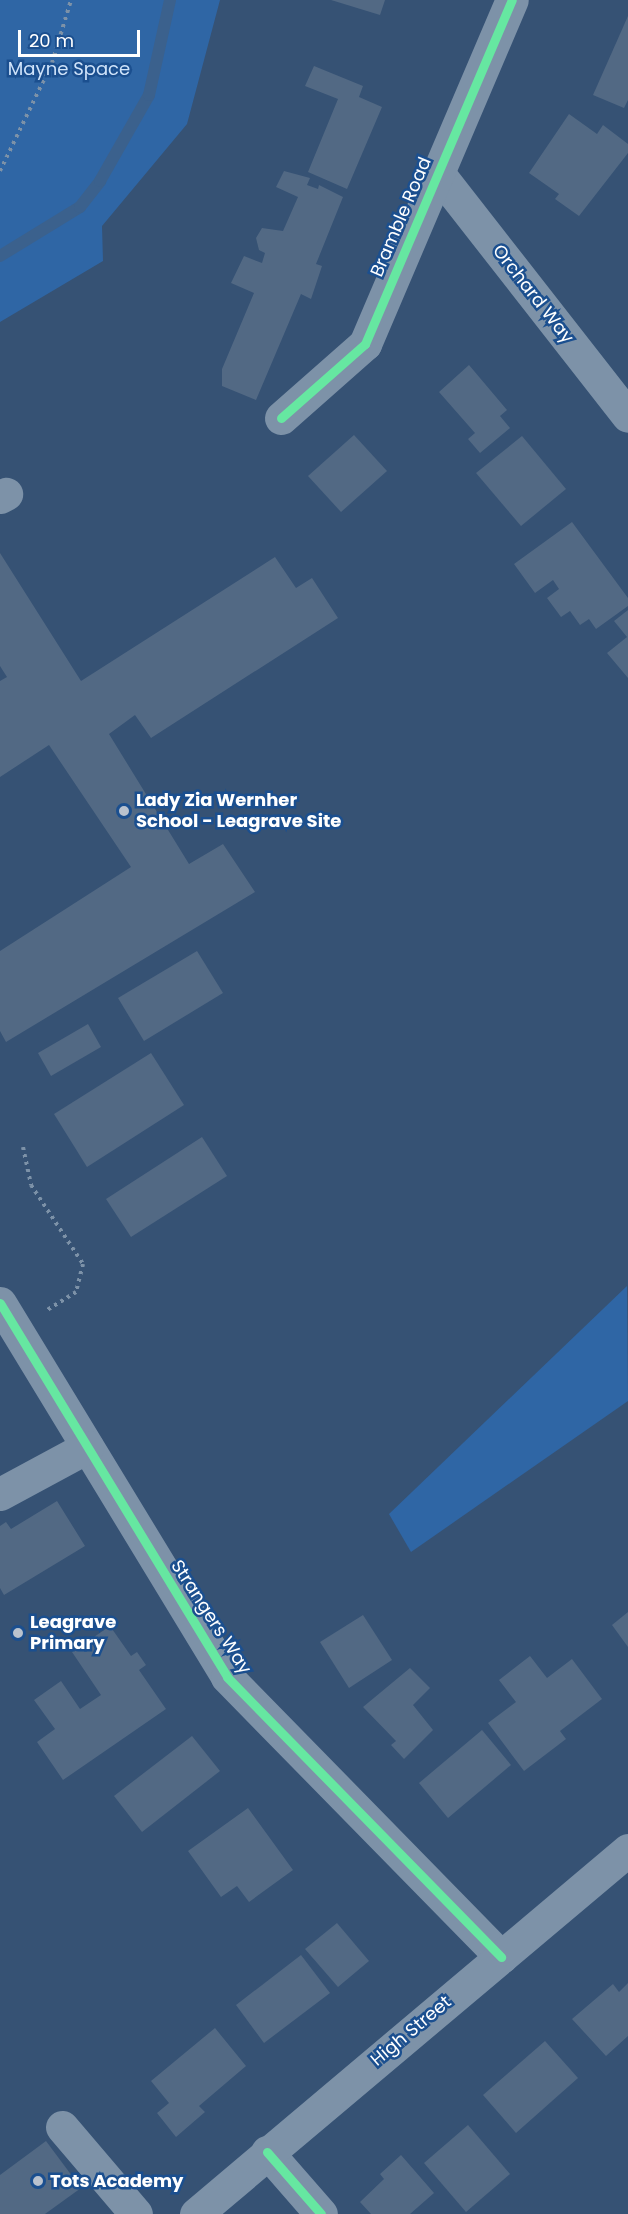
<!DOCTYPE html>
<html>
<head>
<meta charset="utf-8">
<style>
  body { margin:0 }
  #map { position:relative; width:628px; height:2214px; overflow:hidden; background:#365274; font-family:Poppins,sans-serif }
  div>[style] { position:absolute }
  .green>* { inset:0; background:#2f66a5 }
  .stream>* { height:12px; margin:-6px; padding:0 6px; transform-origin:6px; border-radius:6px; background:#3b618d }
  .building>* { inset:0; background:#526984 }
  .path>* { height:4px; margin-top:-2px; transform-origin:0; background:repeating-linear-gradient(90deg,#7d92a8 0 3px,transparent 0 7.5px) }
  .minor>* { height:33px; margin:-16.5px; padding:0 16.5px; transform-origin:16.5px; border-radius:16.5px; background:#7d92a8 }
  .cycleway>* { height:9px; margin:-4.5px; padding:0 4.5px; transform-origin:4.5px; border-radius:4.5px; background:#66e7a1 }
  .dots>* { width:16px; height:16px; translate:-50% -50%; box-sizing:border-box; border:3px solid #1b4f8f; border-radius:50% }
  span { translate:-50% -50%; white-space:nowrap; text-align:center; line-height:1.15; -webkit-text-stroke:5px #1b4f8f; paint-order:stroke }
  .park-label { font-size:18px; color:#cfe3fa }
  .street-label { font-size:18px; color:#fff }
  .poi-label { font-size:18px; color:#fff; font-weight:700 }
  .left { translate:0 -50%; text-align:left }
  .scale { position:absolute; left:18px; top:30px; width:122px; height:27px; box-sizing:border-box; border:3px solid #fff; border-top:0; padding-left:8px; font-size:18px; line-height:21px; white-space:nowrap; color:#fff; -webkit-text-stroke:4px #1b4f8f; paint-order:stroke }
</style>
</head>
<body>
<div id="map">
  <div class="green">
    <i style="clip-path:polygon(0 0,220px 0,187px 124px,102px 226px,103px 261px,0 322px)"></i>
    <i style="clip-path:polygon(627px 1286px,628px 1401px,411px 1552px,389px 1514px)"></i>
  </div>
  <div class="stream">
    <i style="left:0;top:256px;width:94px;rotate:-31.5deg"></i>
    <i style="left:80px;top:207px;width:33px;rotate:-52deg"></i>
    <i style="left:100px;top:181px;width:99px;rotate:-60.3deg"></i>
    <i style="left:149px;top:95px;width:97px;rotate:-77.5deg"></i>
  </div>
  <div class="building">
    <i style="clip-path:polygon(331px 0,385px 0,380px 15px)"></i>
    <i style="clip-path:polygon(628px 16px,628px 100px,624px 108px,593px 95px)"></i>
    <i style="clip-path:polygon(314px 66px,363px 86px,359px 97px,382px 107px,347px 189px,308px 172px,338px 99px,305px 86px)"></i>
    <i style="clip-path:polygon(569px 114px,597px 134px,603px 125px,628px 144px,628px 153px,579px 216px,555px 199px,559px 194px,529px 173px)"></i>
    <i style="clip-path:polygon(284px 171px,310px 178px,307px 185px,318px 189px,319px 185px,343px 197px,316px 264px,322px 266px,311px 299px,301px 294px,256px 400px,222px 386px,222px 369px,254px 293px,231px 283px,244px 256px,262px 263px,265px 253px,259px 250px,256px 238px,262px 228px,283px 231px,298px 197px,276px 187px)"></i>
    <i style="clip-path:polygon(469px 365px,507px 410px,500px 416px,510px 428px,480px 453px,468px 439px,475px 433px,439px 392px)"></i>
    <i style="clip-path:polygon(354px 435px,387px 471px,341px 512px,308px 476px)"></i>
    <i style="clip-path:polygon(522px 436px,566px 489px,521px 526px,476px 473px)"></i>
    <i style="clip-path:polygon(572px 522px,628px 598px,628px 606px,596px 629px,589px 619px,580px 625px,570px 611px,561px 617px,547px 598px,559px 589px,553px 580px,535px 593px,514px 564px)"></i>
    <i style="clip-path:polygon(0 553px,81px 681px,275px 557px,296px 588px,312px 578px,338px 618px,151px 738px,135px 715px,109px 734px,189px 864px,223px 844px,255px 892px,6px 1042px,0 1031px,0 951px,131px 867px,49px 745px,0 777px,0 681px,7px 677px,0 666px)"></i>
    <i style="clip-path:polygon(628px 610px,628px 678px,607px 653px,627px 637px,614px 621px)"></i>
    <i style="clip-path:polygon(197px 951px,223px 993px,144px 1041px,118px 998px)"></i>
    <i style="clip-path:polygon(88px 1024px,101px 1047px,51px 1076px,38px 1053px)"></i>
    <i style="clip-path:polygon(151px 1053px,184px 1105px,87px 1167px,54px 1114px)"></i>
    <i style="clip-path:polygon(202px 1137px,227px 1176px,131px 1237px,106px 1199px)"></i>
    <i style="clip-path:polygon(57px 1501px,85px 1546px,4px 1595px,0 1588px,0 1526px,6px 1522px,11px 1529px)"></i>
    <i style="clip-path:polygon(628px 1612px,628px 1647px,612px 1625px)"></i>
    <i style="clip-path:polygon(363px 1615px,392px 1660px,349px 1688px,320px 1642px)"></i>
    <i style="clip-path:polygon(110px 1626px,131px 1656px,137px 1652px,146px 1665px,139px 1670px,166px 1709px,63px 1780px,37px 1742px,55px 1729px,34px 1700px,61px 1681px,80px 1709px,101px 1695px,72px 1652px)"></i>
    <i style="clip-path:polygon(530px 1656px,547px 1678px,572px 1659px,602px 1699px,560px 1731px,566px 1739px,524px 1771px,488px 1723px,516px 1702px,499px 1680px)"></i>
    <i style="clip-path:polygon(410px 1668px,430px 1688px,413px 1705px,433px 1730px,404px 1759px,391px 1745px,396px 1741px,363px 1707px)"></i>
    <i style="clip-path:polygon(482px 1730px,511px 1765px,448px 1818px,419px 1783px)"></i>
    <i style="clip-path:polygon(192px 1736px,220px 1771px,142px 1832px,114px 1796px)"></i>
    <i style="clip-path:polygon(248px 1808px,293px 1870px,249px 1902px,237px 1886px,221px 1897px,188px 1851px)"></i>
    <i style="clip-path:polygon(337px 1923px,369px 1961px,338px 1987px,305px 1949px)"></i>
    <i style="clip-path:polygon(301px 1955px,330px 1993px,264px 2043px,236px 2005px)"></i>
    <i style="clip-path:polygon(628px 1983px,628px 2036px,606px 2056px,572px 2019px,613px 1984px,619px 1992px)"></i>
    <i style="clip-path:polygon(215px 2028px,246px 2066px,199px 2106px,205px 2112px,176px 2137px,157px 2113px,169px 2103px,151px 2081px)"></i>
    <i style="clip-path:polygon(545px 2041px,578px 2078px,516px 2133px,483px 2095px)"></i>
    <i style="clip-path:polygon(468px 2125px,510px 2174px,466px 2212px,424px 2163px)"></i>
    <i style="clip-path:polygon(46px 2141px,81px 2188px,45px 2214px,0 2214px,0 2175px)"></i>
    <i style="clip-path:polygon(401px 2155px,434px 2193px,410px 2214px,371px 2214px,360px 2202px,384px 2179px,380px 2174px)"></i>
  </div>
  <div class="path">
    <i style="left:0;top:171px;width:120px;rotate:-64.3deg"></i>
    <i style="left:52px;top:63px;width:66px;rotate:-73.2deg"></i>
    <i style="left:23px;top:1147px;width:39px;rotate:78deg"></i>
    <i style="left:31px;top:1185px;width:95px;rotate:56.6deg"></i>
    <i style="left:83px;top:1264px;width:29px;rotate:104deg"></i>
    <i style="left:76px;top:1292px;width:34px;rotate:148deg"></i>
  </div>
  <div class="minor">
    <i style="left:438px;top:173px;width:308px;rotate:52deg"></i>
    <i style="left:281px;top:418px;width:112px;rotate:-41.4deg"></i>
    <i style="left:365px;top:344px;width:374px;rotate:-66.9deg"></i>
    <i style="left:0;top:497px;width:7px;rotate:-27deg"></i>
    <i style="left:0;top:1303px;width:437px;rotate:58.7deg"></i>
    <i style="left:227px;top:1677px;width:392px;rotate:45.6deg"></i>
    <i style="left:0;top:1494px;width:99px;rotate:-28.4deg"></i>
    <i style="left:62px;top:2127px;width:114px;rotate:49.6deg"></i>
    <i style="left:267px;top:2152px;width:82px;rotate:48.9deg"></i>
    <i style="left:196px;top:2214px;width:565px;rotate:-40.12deg"></i>
  </div>
  <div class="cycleway">
    <i style="left:281px;top:418px;width:112px;rotate:-41.4deg"></i>
    <i style="left:365px;top:344px;width:374px;rotate:-66.9deg"></i>
    <i style="left:0;top:1303px;width:437px;rotate:58.7deg"></i>
    <i style="left:227px;top:1677px;width:392px;rotate:45.6deg"></i>
    <i style="left:267px;top:2152px;width:82px;rotate:48.9deg"></i>
  </div>
  <div class="dots">
    <i style="left:124px;top:811px;background:#b9c2ce"></i>
    <i style="left:18px;top:1633px;background:#b9c2ce"></i>
    <i style="left:38px;top:2181px;background:#b9c2ce"></i>
  </div>
  <div class="park-label">
    <span style="left:69px;top:69px">Mayne Space</span>
  </div>
  <div class="street-label">
    <span style="left:401px;top:217px;rotate:-67deg">Bramble Road</span>
    <span style="left:533px;top:294px;rotate:52deg">Orchard Way</span>
    <span style="left:211px;top:1617px;rotate:57deg">Strangers Way</span>
    <span style="left:411px;top:2031px;rotate:-40deg">High Street</span>
  </div>
  <div class="poi-label">
    <span class="left" style="left:136px;top:811px">Lady Zia Wernher<br>School - Leagrave Site</span>
    <span class="left" style="left:30px;top:1633px">Leagrave<br>Primary</span>
    <span class="left" style="left:50px;top:2181px">Tots Academy</span>
  </div>
  <div class="scale">20 m</div>
</div>
</body>
</html>
